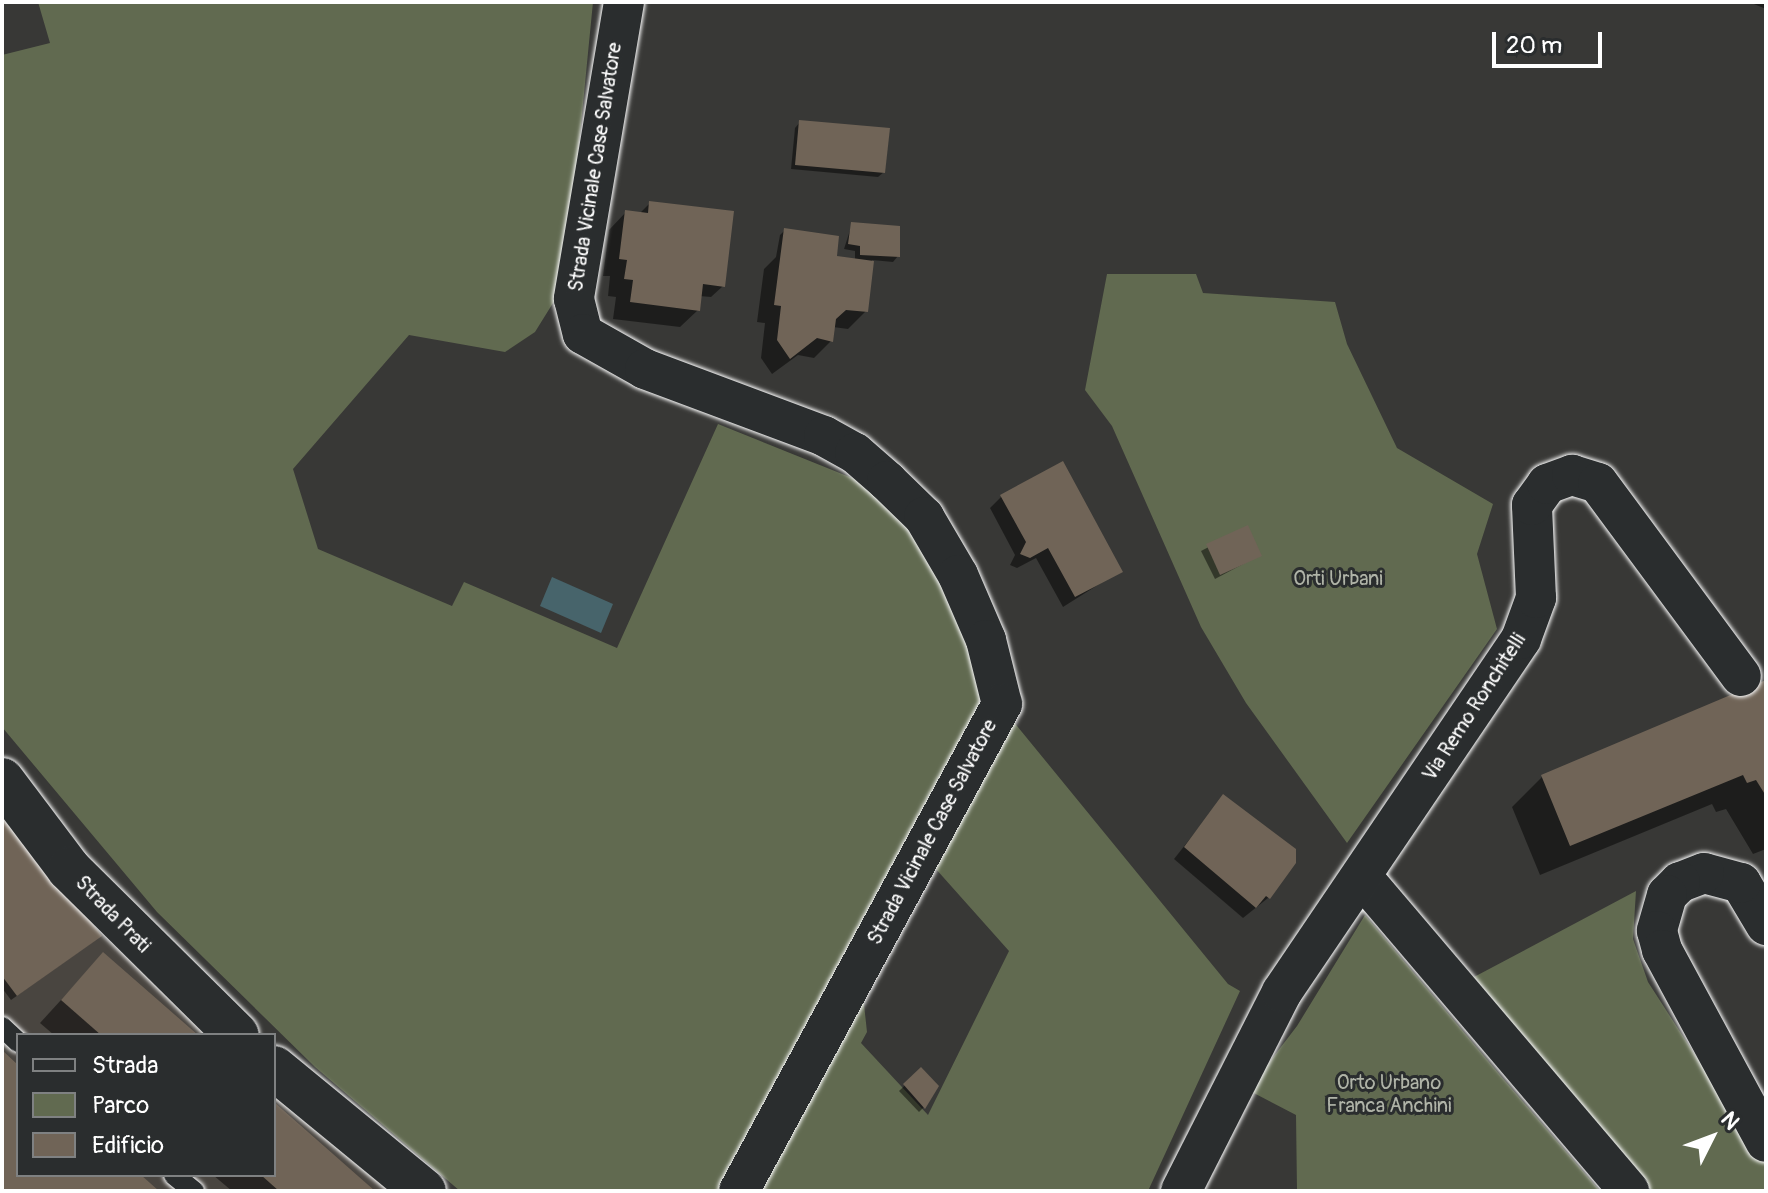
<!DOCTYPE html>
<html>
<head>
<meta charset="utf-8">
<style>
  body { margin:0 }
  #map { position:relative; width:1768px; height:1193px; overflow:hidden; background:#383836; font-family:Pangolin,sans-serif }
  div>[style] { position:absolute }
  .built>* { inset:0; background:#494540 }
  .green>* { inset:0; background:#616a50 }
  .water>* { inset:0; background:#47646b }
  .shadow>* { inset:0; background:#0007 }
  .building>* { inset:0; background:#706457 }
  .roads { filter:drop-shadow(0 0 2px #fff) drop-shadow(0 0 2px #fff) }
  .lane>* { height:20px; margin:-10px; padding:0 10px; transform-origin:10px; border-radius:10px; background:#2a2d2e }
  .street>* { height:40px; margin:-20px; padding:0 20px; transform-origin:20px; border-radius:20px; background:#2a2d2e }
  .secondary>* { height:44px; margin:-22px; padding:0 22px; transform-origin:22px; border-radius:22px; background:#2a2d2e }
  span { translate:-50% -50%; white-space:nowrap; text-align:center; line-height:1.15; -webkit-text-stroke:6px #2a2d2e; paint-order:stroke }
  .street-label { font-size:20px; color:#fff }
  .park-label { font-size:20px; color:#b0b4a8 }
  .frame { position:absolute; inset:0; border:4px solid #fff; pointer-events:none }
  .legend { position:absolute; left:16px; top:1033px; width:260px; height:144px; box-sizing:border-box; background:#2a2d2e; border:2px solid #7f8182; margin:0; padding:10px 14px; list-style:none; font-size:24px; color:#fff }
  .legend li { display:flex; align-items:center; gap:16px; height:40px }
  .legend b { width:40px; border:2px solid #7f8182 }
  .north { position:absolute; left:1672px; top:1097px; width:80px; height:80px; -webkit-text-stroke:6px #2a2d2e; paint-order:stroke; rotate:48deg; font-size:22px; font-weight:700; line-height:32px; text-align:center; color:#fff }
  .north::after { content:''; display:block; margin:auto; width:28px; height:36px; background:#fff; clip-path:polygon(50% 0,100% 100%,50% 72%,0 100%) }
  .scale { position:absolute; left:1492px; top:32px; width:110px; height:36px; box-sizing:border-box; border:4px solid #fff; border-top:0; padding-left:10px; font-size:24px; line-height:28px; white-space:nowrap; color:#fff; -webkit-text-stroke:6px #2a2d2e; paint-order:stroke }
</style>
</head>
<body>
<div id="map">
  <div class="built">
    <i style="clip-path:polygon(2px 807px,102px 936px,217px 1035px,18px 1035px,18px 1175px,274px 1175px,274px 1084px,398px 1191px,2px 1191px)"></i>
  </div>
  <div class="green">
    <i style="clip-path:polygon(38px 2px,593px 2px,572px 216px,558px 295px,535px 332px,505px 352px,409px 335px,293px 469px,318px 549px,452px 606px,464px 582px,617px 648px,718px 424px,877px 488px,931px 561px,970px 629px,981px 689px,976px 731px,858px 949px,867px 1032px,861px 1043px,928px 1115px,1009px 951px,927px 859px,1004px 710px,1228px 984px,1240px 991px,1148px 1191px,460px 1191px,315px 1067px,157px 912px,2px 727px,2px 55px,50px 43px)"></i>
    <i style="clip-path:polygon(1107px 274px,1196px 274px,1203px 293px,1335px 302px,1347px 344px,1397px 448px,1493px 504px,1477px 554px,1497px 629px,1347px 843px,1246px 703px,1201px 627px,1112px 426px,1085px 390px)"></i>
    <i style="clip-path:polygon(1636px 891px,1633px 939px,1648px 982px,1766px 1165px,1766px 1191px,1652px 1191px,1474px 977px)"></i>
    <i style="clip-path:polygon(1365px 915px,1500px 1075px,1600px 1191px,1297px 1191px,1296px 1115px,1248px 1090px,1297px 1026px)"></i>
  </div>
  <div class="water">
    <i style="clip-path:polygon(552px 577px,613px 604px,601px 633px,540px 606px)"></i>
  </div>
  <div class="shadow">
    <i style="clip-path:polygon(1749px 2px,1766px 2px,1766px 9px)"></i>
    <i style="clip-path:polygon(800px 122px,884px 172px,878px 177px,791px 169px,795px 128px)"></i>
    <i style="clip-path:polygon(650px 203px,723px 286px,711px 297px,699px 296px,698px 310px,680px 327px,613px 319px,616px 297px,608px 296px,610px 276px,603px 276px,609px 230px,626px 212px,639px 214px)"></i>
    <i style="clip-path:polygon(852px 224px,898px 256px,893px 262px,872px 260px,866px 311px,848px 329px,833px 327px,831px 341px,814px 358px,798px 355px,772px 374px,761px 358px,765px 323px,757px 322px,764px 269px,776px 257px,780px 235px,785px 230px,833px 258px,855px 261px,855px 251px,844px 249px)"></i>
    <i style="clip-path:polygon(1002px 496px,1120px 571px,1063px 607px,1036px 558px,1017px 568px,1010px 565px,1015px 555px,990px 508px)"></i>
    <i style="clip-path:polygon(1247px 527px,1260px 555px,1215px 579px,1201px 551px)"></i>
    <i style="clip-path:polygon(1766px 682px,1766px 849px,1753px 854px,1726px 809px,1716px 812px,1712px 804px,1540px 875px,1512px 807px,1542px 777px)"></i>
    <i style="clip-path:polygon(1223px 797px,1294px 862px,1268px 898px,1243px 918px,1174px 859px)"></i>
    <i style="clip-path:polygon(2px 810px,94px 941px,11px 1000px,2px 988px)"></i>
    <i style="clip-path:polygon(103px 954px,195px 1035px,54px 1035px,40px 1023px)"></i>
    <i style="clip-path:polygon(921px 1070px,924px 1107px,919px 1112px,899px 1091px)"></i>
    <i style="clip-path:polygon(274px 1105px,372px 1191px,232px 1191px,213px 1175px,274px 1175px)"></i>
  </div>
  <div class="building">
    <i style="clip-path:polygon(799px 120px,890px 128px,885px 173px,795px 165px)"></i>
    <i style="clip-path:polygon(649px 201px,734px 211px,725px 287px,703px 284px,700px 311px,630px 302px,633px 280px,624px 279px,627px 260px,619px 259px,625px 210px,648px 213px)"></i>
    <i style="clip-path:polygon(851px 222px,900px 226px,900px 257px,860px 255px,860px 246px,848px 244px)"></i>
    <i style="clip-path:polygon(784px 228px,839px 236px,837px 256px,874px 261px,868px 312px,846px 310px,836px 319px,833px 342px,817px 338px,790px 359px,777px 340px,781px 306px,774px 305px)"></i>
    <i style="clip-path:polygon(1063px 461px,1123px 572px,1075px 597px,1048px 548px,1030px 558px,1020px 554px,1026px 542px,1000px 495px)"></i>
    <i style="clip-path:polygon(1248px 525px,1262px 556px,1220px 575px,1206px 544px)"></i>
    <i style="clip-path:polygon(1766px 680px,1766px 796px,1756px 780px,1747px 783px,1743px 775px,1570px 846px,1541px 775px)"></i>
    <i style="clip-path:polygon(1223px 794px,1296px 849px,1296px 863px,1270px 899px,1266px 896px,1256px 908px,1184px 847px)"></i>
    <i style="clip-path:polygon(2px 807px,102px 936px,17px 996px,2px 976px)"></i>
    <i style="clip-path:polygon(103px 952px,198px 1035px,101px 1035px,61px 1000px)"></i>
    <i style="clip-path:polygon(2px 1050px,18px 1065px,18px 1175px,141px 1175px,159px 1191px,2px 1191px)"></i>
    <i style="clip-path:polygon(921px 1067px,939px 1086px,925px 1109px,903px 1084px)"></i>
    <i style="clip-path:polygon(274px 1102px,375px 1191px,279px 1191px,261px 1175px,274px 1175px)"></i>
  </div>
  <div class="roads">
    <div class="lane">
      <i style="left:2px;top:1027px;width:22px;rotate:43deg"></i>
      <i style="left:174px;top:1175px;width:26px;rotate:39deg"></i>
    </div>
    <div class="street">
      <i style="left:624px;top:2px;width:301px;rotate:99.6deg"></i>
      <i style="left:574px;top:299px;width:36px;rotate:76deg"></i>
      <i style="left:583px;top:334px;width:71px;rotate:29.4deg"></i>
      <i style="left:645px;top:369px;width:191px;rotate:20.5deg"></i>
      <i style="left:824px;top:436px;width:35px;rotate:29deg"></i>
      <i style="left:855px;top:453px;width:43px;rotate:41.2deg"></i>
      <i style="left:887px;top:481px;width:52px;rotate:44.2deg"></i>
      <i style="left:924px;top:517px;width:67px;rotate:59.6deg"></i>
      <i style="left:958px;top:575px;width:71px;rotate:66.7deg"></i>
      <i style="left:986px;top:640px;width:66px;rotate:76deg"></i>
      <i style="left:1002px;top:704px;width:553px;rotate:118.37deg"></i>
      <i style="left:1362px;top:877px;width:412px;rotate:49.6deg"></i>
      <i style="left:1766px;top:925px;width:49px;rotate:-120.8deg"></i>
      <i style="left:1741px;top:883px;width:38px;rotate:-165deg"></i>
      <i style="left:1704px;top:873px;width:26px;rotate:159deg"></i>
      <i style="left:1680px;top:882px;width:18px;rotate:135deg"></i>
      <i style="left:1667px;top:895px;width:37px;rotate:106deg"></i>
      <i style="left:1657px;top:931px;width:20px;rotate:75deg"></i>
      <i style="left:1662px;top:950px;width:218px;rotate:61.6deg"></i>
      <i style="left:1181px;top:1191px;width:223px;rotate:-63.1deg"></i>
      <i style="left:1282px;top:992px;width:426px;rotate:-55.9deg"></i>
      <i style="left:1521px;top:639px;width:44px;rotate:-69.9deg"></i>
      <i style="left:1536px;top:598px;width:93px;rotate:-92.5deg"></i>
      <i style="left:1532px;top:505px;width:26px;rotate:-54deg"></i>
      <i style="left:1547px;top:484px;width:27px;rotate:-20deg"></i>
      <i style="left:1572px;top:475px;width:27px;rotate:17deg"></i>
      <i style="left:1598px;top:483px;width:240px;rotate:53.5deg"></i>
    </div>
    <div class="secondary">
      <i style="left:2px;top:780px;width:111px;rotate:53deg"></i>
      <i style="left:69px;top:869px;width:236px;rotate:44.7deg"></i>
      <i style="left:274px;top:1068px;width:194px;rotate:39.4deg"></i>
    </div>
  </div>
  <div class="street-label">
    <span style="left:595px;top:167px;rotate:-81deg">Strada Vicinale Case Salvatore</span>
    <span style="left:1474px;top:707px;rotate:-57deg">Via Remo Ronchitelli</span>
    <span style="left:932px;top:832px;rotate:-62deg">Strada Vicinale Case Salvatore</span>
    <span style="left:113px;top:914px;rotate:46deg">Strada Prati</span>
  </div>
  <div class="park-label">
    <span style="left:1338px;top:578px">Orti Urbani</span>
    <span style="left:1389px;top:1094px">Orto Urbano<br>Franca Anchini</span>
  </div>
  <div class="frame"></div>
  <ul class="legend">
  <li><b style="height:10px;background:#2a2d2e"></b>Strada</li>
  <li><b style="height:22px;background:#616a50"></b>Parco</li>
  <li><b style="height:22px;background:#706457"></b>Edificio</li>
  </ul>
  <div class="north">N</div>
  <div class="scale">20 m</div>
</div>
</body>
</html>
